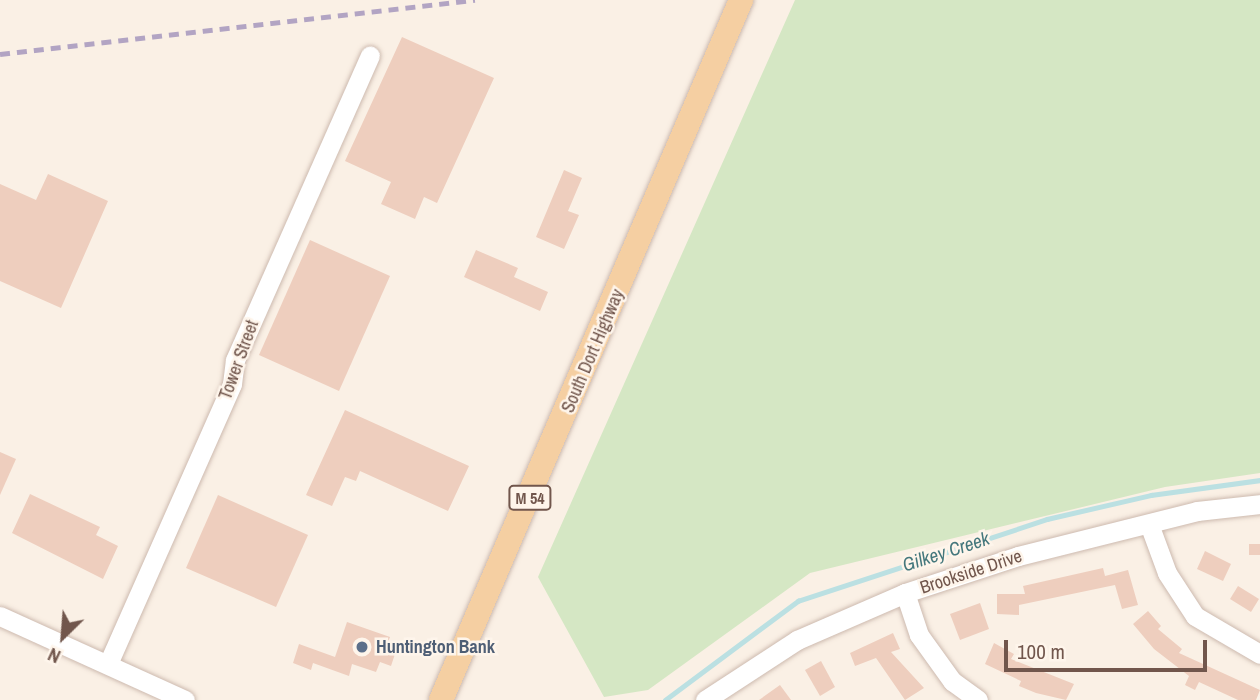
<!DOCTYPE html>
<html>
<head>
<meta charset="utf-8">
<style>
  body { margin:0 }
  #map { position:relative; width:1260px; height:700px; overflow:hidden; background:#faf0e5; font-family:"Archivo Narrow",sans-serif }
  div>[style] { position:absolute }
  .green>* { inset:0; background:#d5e7c4 }
  .stream>* { height:4.5px; margin:-2.25px; padding:0 2.25px; transform-origin:2.25px; border-radius:2.25px; background:#bbe0e2 }
  .building>* { inset:0; background:#eecebe }
  .roads { filter:drop-shadow(0 0 2px #cdbaaf) drop-shadow(0 0 2px #cdbaaf) }
  .minor>* { height:19px; margin:-9.5px; padding:0 9.5px; transform-origin:9.5px; border-radius:9.5px; background:#fff }
  .major>* { height:24px; margin:-12px; padding:0 12px; transform-origin:12px; border-radius:12px; background:#f5cfa2 }
  .rail>* { height:4.5px; margin-top:-2.25px; transform-origin:0; background:repeating-linear-gradient(90deg,#b2a4c3 0 10px,transparent 0 17px) }
  .dots>* { width:19px; height:19px; translate:-50% -50%; box-sizing:border-box; border:4px solid #fef5eb; border-radius:50% }
  span { translate:-50% -50%; white-space:nowrap; text-align:center; line-height:1.15; -webkit-text-stroke:5px #fef5eb; paint-order:stroke }
  .shield-label span { padding:2px 5px; background:#fef5eb; border:2px solid; border-radius:5px; -webkit-text-stroke-width:0 }
  .shield-label { font-size:16px; color:#71564c; font-weight:700 }
  .street-label { font-size:18px; color:#71564c }
  .service-label { font-size:18px; color:#4e5e75; font-weight:700 }
  .left { translate:0 -50%; text-align:left }
  .water-label { font-size:19px; color:#44777c; font-style:italic }
  .north { position:absolute; left:28px; top:602px; width:70px; height:70px; -webkit-text-stroke:5px #fef5eb; paint-order:stroke; rotate:205deg; font-size:19px; font-weight:700; line-height:28px; text-align:center; color:#71564c }
  .north::after { content:''; display:block; margin:auto; width:24px; height:32px; background:#71564c; clip-path:polygon(50% 0,100% 100%,50% 72%,0 100%) }
  .scale { position:absolute; left:1004px; top:640px; width:203px; height:32px; box-sizing:border-box; border:4px solid #71564c; border-top:0; padding-left:9px; font-size:21px; line-height:24px; white-space:nowrap; color:#71564c; -webkit-text-stroke:5px #fef5eb; paint-order:stroke }
</style>
</head>
<body>
<div id="map">
  <div class="green">
    <i style="clip-path:polygon(795px 0,1260px 0,1260px 473px,1165px 487px,810px 573px,648px 690px,604px 697px,538px 577px)"></i>
  </div>
  <div class="stream">
    <i style="left:665px;top:700px;width:166px;rotate:-36.7deg"></i>
    <i style="left:798px;top:601px;width:262px;rotate:-18.2deg"></i>
    <i style="left:1047px;top:519px;width:107px;rotate:-13deg"></i>
    <i style="left:1151px;top:495px;width:110px;rotate:-7.8deg"></i>
  </div>
  <div class="building">
    <i style="clip-path:polygon(402px 37px,494px 78px,437px 203px,424px 197px,415px 219px,381px 204px,391px 182px,345px 161px)"></i>
    <i style="clip-path:polygon(564px 170px,582px 178px,568px 211px,579px 215px,564px 249px,536px 237px)"></i>
    <i style="clip-path:polygon(48px 174px,108px 201px,61px 308px,0 281px,0 184px,36px 200px)"></i>
    <i style="clip-path:polygon(310px 240px,390px 276px,339px 391px,259px 355px)"></i>
    <i style="clip-path:polygon(476px 250px,518px 268px,514px 277px,548px 292px,540px 311px,464px 277px)"></i>
    <i style="clip-path:polygon(345px 410px,469px 466px,448px 511px,360px 471px,356px 481px,345px 477px,332px 506px,306px 495px)"></i>
    <i style="clip-path:polygon(0 452px,16px 459px,0 495px)"></i>
    <i style="clip-path:polygon(30px 494px,100px 527px,96px 535px,118px 546px,103px 579px,12px 533px)"></i>
    <i style="clip-path:polygon(218px 495px,308px 535px,276px 607px,186px 568px)"></i>
    <i style="clip-path:polygon(1249px 544px,1260px 544px,1260px 555px,1249px 555px)"></i>
    <i style="clip-path:polygon(1205px 551px,1231px 564px,1223px 581px,1197px 569px)"></i>
    <i style="clip-path:polygon(1103px 568px,1105px 576px,1128px 570px,1138px 605px,1122px 609px,1115px 585px,1019px 605px,1019px 615px,997px 614px,997px 594px,1025px 594px,1023px 586px)"></i>
    <i style="clip-path:polygon(1238px 586px,1259px 599px,1251px 612px,1230px 599px)"></i>
    <i style="clip-path:polygon(980px 603px,989px 629px,960px 640px,950px 614px)"></i>
    <i style="clip-path:polygon(1148px 611px,1161px 626px,1158px 629px,1182px 649px,1179px 653px,1260px 690px,1256px 700px,1238px 700px,1199px 682px,1195px 690px,1185px 685px,1189px 676px,1154px 649px,1133px 624px)"></i>
    <i style="clip-path:polygon(347px 622px,390px 637px,385px 650px,395px 654px,391px 666px,380px 662px,376px 672px,352px 664px,349px 676px,313px 663px,311px 670px,293px 663px,299px 644px,335px 657px)"></i>
    <i style="clip-path:polygon(893px 633px,900px 649px,891px 652px,924px 688px,905px 700px,876px 658px,855px 666px,850px 653px)"></i>
    <i style="clip-path:polygon(994px 643px,1014px 654px,1011px 659px,1074px 684px,1066px 700px,1036px 693px,1019px 686px,1021px 681px,985px 664px)"></i>
    <i style="clip-path:polygon(821px 661px,835px 687px,820px 696px,805px 670px)"></i>
    <i style="clip-path:polygon(780px 685px,791px 700px,759px 700px)"></i>
  </div>
  <div class="roads">
    <div class="minor">
      <i style="left:1149px;top:524px;width:52px;rotate:69.8deg"></i>
      <i style="left:1167px;top:573px;width:51px;rotate:56.9deg"></i>
      <i style="left:1195px;top:616px;width:75px;rotate:30.3deg"></i>
      <i style="left:905px;top:593px;width:44px;rotate:71.6deg"></i>
      <i style="left:919px;top:635px;width:57px;rotate:54.3deg"></i>
      <i style="left:952px;top:681px;width:32px;rotate:36deg"></i>
      <i style="left:0;top:616px;width:203px;rotate:24.4deg"></i>
      <i style="left:108px;top:664px;width:306px;rotate:-66.1deg"></i>
      <i style="left:232px;top:384px;width:24px;rotate:-83deg"></i>
      <i style="left:235px;top:360px;width:333px;rotate:-66.1deg"></i>
      <i style="left:705px;top:700px;width:110px;rotate:-33.1deg"></i>
      <i style="left:797px;top:640px;width:118px;rotate:-23.5deg"></i>
      <i style="left:905px;top:593px;width:119px;rotate:-18.1deg"></i>
      <i style="left:1018px;top:556px;width:185px;rotate:-14.1deg"></i>
      <i style="left:1197px;top:511px;width:63px;rotate:-6.3deg"></i>
    </div>
    <div class="major">
      <i style="left:441px;top:700px;width:762px;rotate:-66.8deg"></i>
    </div>
  </div>
  <div class="rail">
    <i style="left:0;top:54px;width:478px;rotate:-6.5deg"></i>
  </div>
  <div class="dots">
    <i style="left:362px;top:647px;background:#5c6f8a"></i>
  </div>
  <div class="shield-label">
    <span style="left:530px;top:498px">M 54</span>
  </div>
  <div class="street-label">
    <span style="left:593px;top:351px;rotate:-67deg">South Dort Highway</span>
    <span style="left:239px;top:360px;rotate:-70deg">Tower Street</span>
    <span style="left:971px;top:572px;rotate:-18deg">Brookside Drive</span>
  </div>
  <div class="service-label">
    <span class="left" style="left:376px;top:647px">Huntington Bank</span>
  </div>
  <div class="water-label">
    <span style="left:946px;top:552px;rotate:-18deg">Gilkey Creek</span>
  </div>
  <div class="north">N</div>
  <div class="scale">100 m</div>
</div>
</body>
</html>
